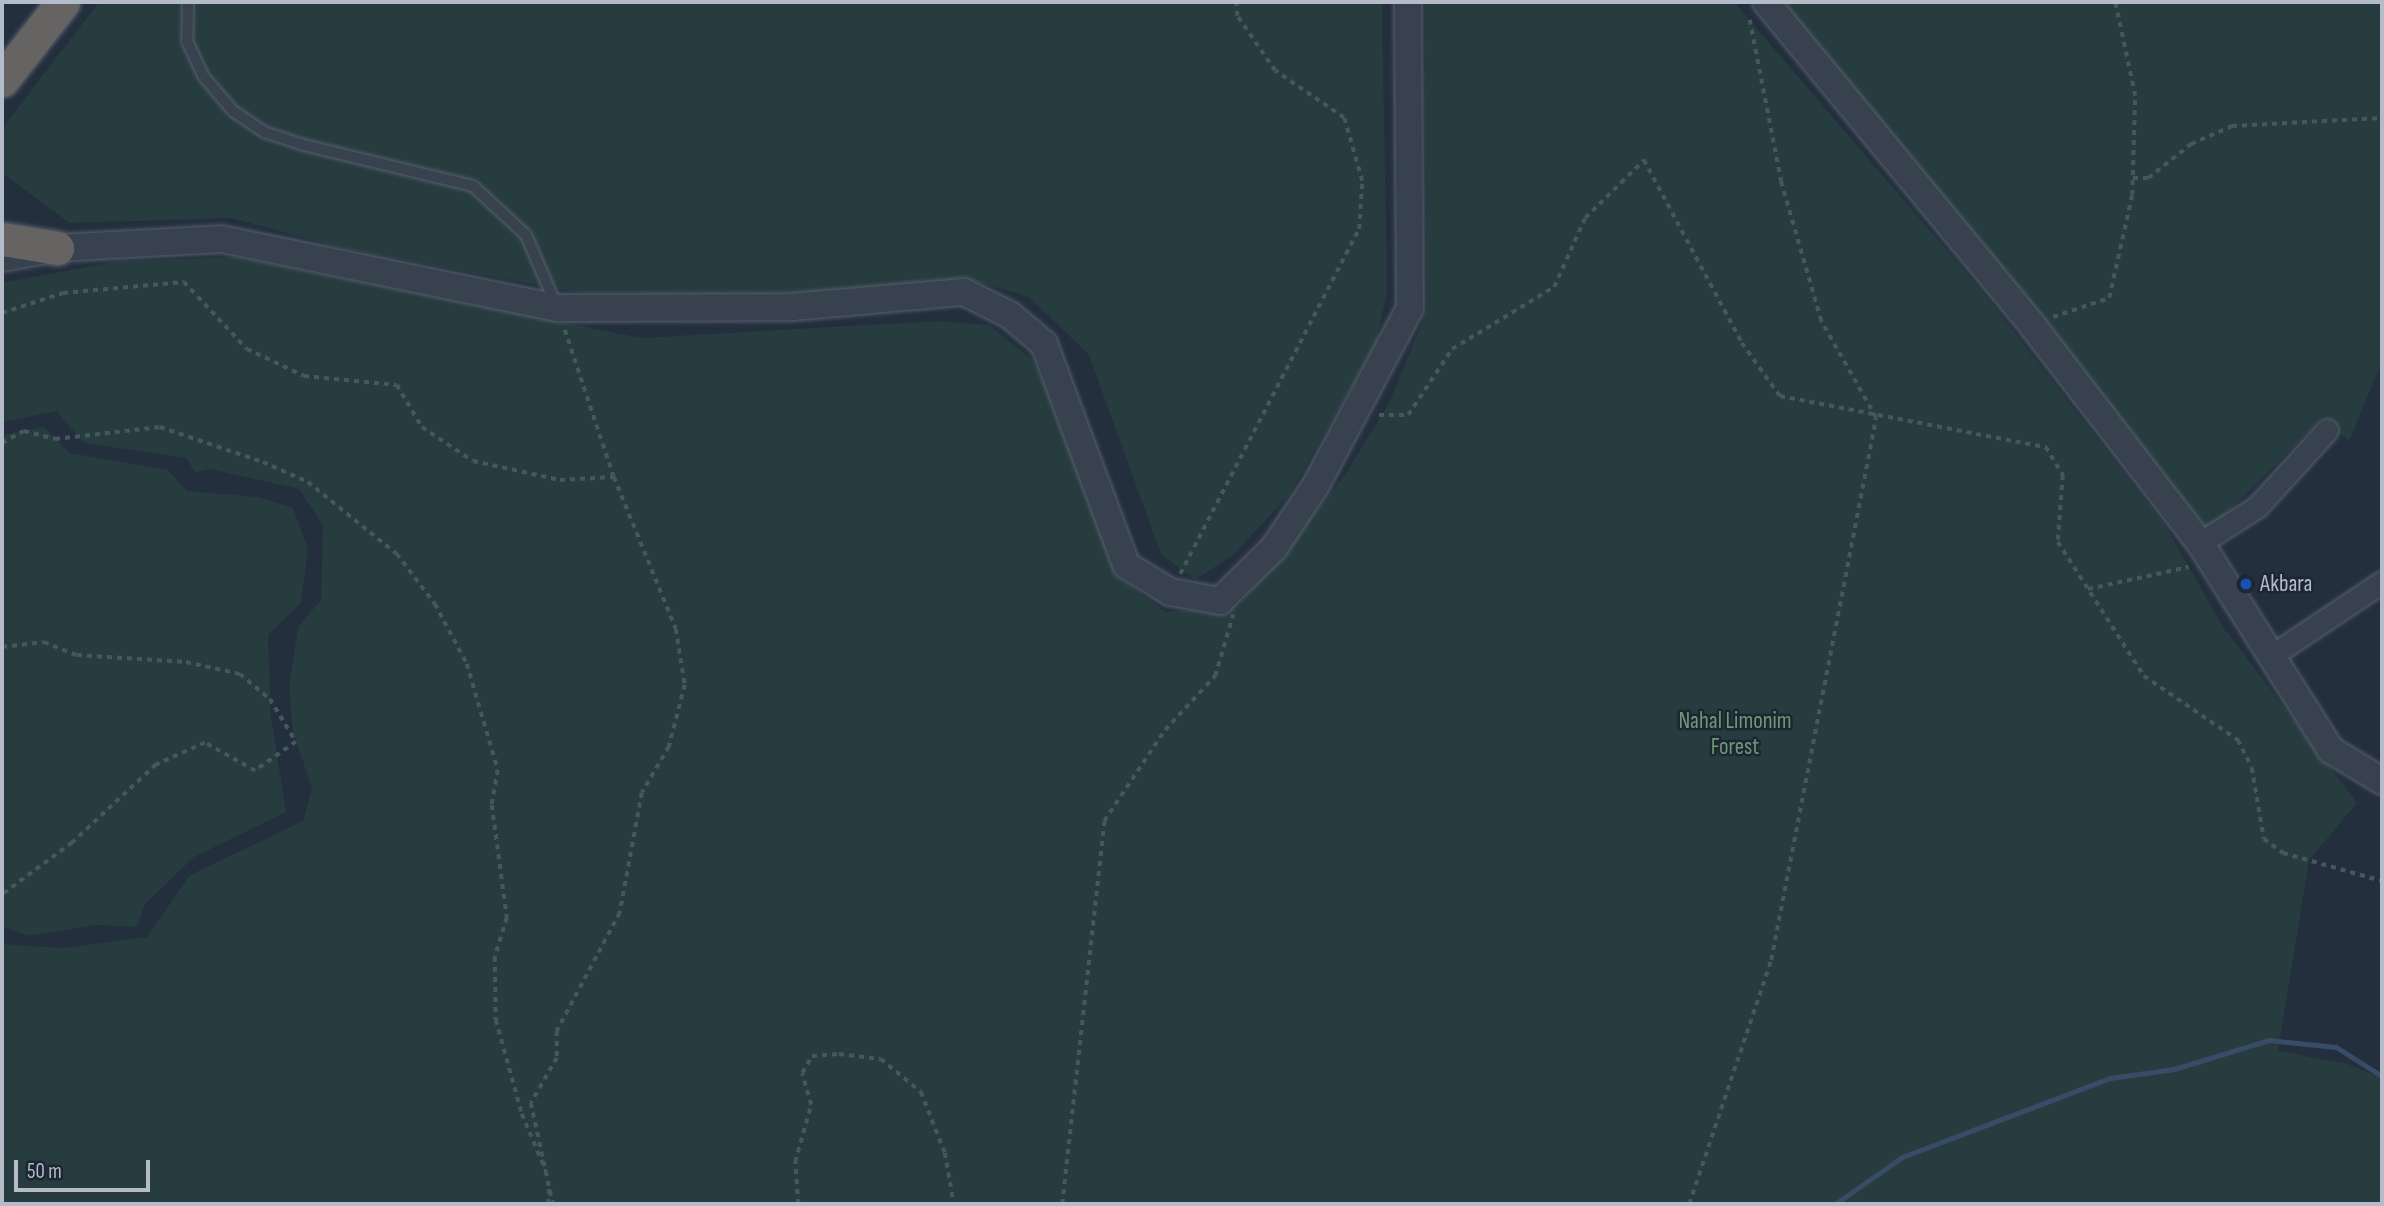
<!DOCTYPE html>
<html>
<head>
<meta charset="utf-8">
<style>
  body { margin:0 }
  #map { position:relative; width:2384px; height:1206px; overflow:hidden; background:#242f3e; font-family:"Sofia Sans Condensed",sans-serif }
  div>[style] { position:absolute }
  .green>* { inset:0; background:#263c3f }
  .stream>* { height:5px; margin:-2.5px; padding:0 2.5px; transform-origin:2.5px; border-radius:2.5px; background:#394c67 }
  .path>* { height:3.5px; margin-top:-1.75px; transform-origin:0; background:repeating-linear-gradient(90deg,#44595c 0 5px,transparent 0 10px) }
  .roads { filter:drop-shadow(0 0 2px #565f6c) drop-shadow(0 0 2px #565f6c) }
  .service>* { height:10px; margin:-5px; padding:0 5px; transform-origin:5px; border-radius:5px; background:#38414e }
  .minor>* { height:21px; margin:-10.5px; padding:0 10.5px; transform-origin:10.5px; border-radius:10.5px; background:#38414e }
  .tertiary>* { height:26px; margin:-13px; padding:0 13px; transform-origin:13px; border-radius:13px; background:#38414e }
  .trunk>* { height:33px; margin:-16.5px; padding:0 16.5px; transform-origin:16.5px; border-radius:16.5px; background:#656462 }
  .dots>* { width:19px; height:19px; translate:-50% -50%; box-sizing:border-box; border:4px solid #1d2633; border-radius:50% }
  span { translate:-50% -50%; white-space:nowrap; text-align:center; line-height:1.15; -webkit-text-stroke:5px #1d2633; paint-order:stroke }
  .poi-label { font-size:23px; color:#b4bcc9 }
  .left { translate:0 -50%; text-align:left }
  .park-label { font-size:23px; color:#6b9a76 }
  .frame { position:absolute; inset:0; border:4px solid #b4bcc9; pointer-events:none }
  .scale { position:absolute; left:14px; top:1160px; width:136px; height:32px; box-sizing:border-box; border:4px solid #b4bcc9; border-top:0; padding-left:9px; font-size:21px; line-height:24px; white-space:nowrap; color:#b4bcc9; -webkit-text-stroke:5px #1d2633; paint-order:stroke }
</style>
</head>
<body>
<div id="map">
  <div class="green">
    <i style="clip-path:polygon(99px 2px,1382px 2px,1387px 291px,1376px 344px,1289px 495px,1233px 555px,1195px 580px,1161px 554px,1089px 355px,1028px 296px,968px 280px,764px 295px,575px 292px,345px 249px,231px 218px,70px 223px,2px 173px,2px 129px)"></i>
    <i style="clip-path:polygon(1425px 2px,1734px 2px,1982px 291px,2165px 525px,2223px 627px,2357px 803px,2309px 860px,2278px 1051px,2348px 1064px,2382px 1078px,2382px 1204px,2px 1204px,2px 944px,63px 948px,147px 937px,190px 875px,303px 821px,312px 788px,293px 732px,289px 688px,298px 627px,321px 600px,323px 525px,299px 489px,209px 469px,195px 472px,186px 458px,84px 443px,56px 411px,2px 422px,2px 283px,119px 261px,235px 257px,641px 338px,938px 321px,989px 325px,1030px 358px,1075px 439px,1116px 575px,1166px 612px,1239px 606px,1345px 475px,1389px 403px,1427px 310px)"></i>
    <i style="clip-path:polygon(1779px 2px,2382px 2px,2382px 362px,2349px 441px,2322px 418px,2209px 531px)"></i>
    <i style="clip-path:polygon(44px 427px,69px 453px,168px 470px,187px 491px,258px 497px,293px 508px,308px 549px,301px 603px,268px 635px,271px 718px,286px 812px,194px 857px,145px 904px,137px 927px,96px 925px,28px 936px,2px 926px,2px 435px)"></i>
  </div>
  <div class="stream">
    <i style="left:1835px;top:1204px;width:82px;rotate:-35deg"></i>
    <i style="left:1902px;top:1157px;width:222px;rotate:-20.8deg"></i>
    <i style="left:2110px;top:1078px;width:65px;rotate:-8deg"></i>
    <i style="left:2174px;top:1069px;width:99px;rotate:-17deg"></i>
    <i style="left:2269px;top:1040px;width:67px;rotate:6deg"></i>
    <i style="left:2336px;top:1047px;width:54px;rotate:32.2deg"></i>
  </div>
  <div class="path">
    <i style="left:2133px;top:178px;width:15px"></i>
    <i style="left:2148px;top:178px;width:55px;rotate:-38.3deg"></i>
    <i style="left:2191px;top:144px;width:45px;rotate:-23.7deg"></i>
    <i style="left:2232px;top:126px;width:150px;rotate:-3.1deg"></i>
    <i style="left:2px;top:313px;width:64px;rotate:-18.2deg"></i>
    <i style="left:63px;top:293px;width:121px;rotate:-5.2deg"></i>
    <i style="left:184px;top:282px;width:92px;rotate:46.8deg"></i>
    <i style="left:247px;top:349px;width:63px;rotate:25.3deg"></i>
    <i style="left:304px;top:376px;width:93px;rotate:5.5deg"></i>
    <i style="left:397px;top:385px;width:49px;rotate:59.2deg"></i>
    <i style="left:422px;top:427px;width:61px;rotate:33.7deg"></i>
    <i style="left:473px;top:461px;width:89px;rotate:12.3deg"></i>
    <i style="left:560px;top:480px;width:54px;rotate:-3.2deg"></i>
    <i style="left:614px;top:477px;width:164px;rotate:67.8deg"></i>
    <i style="left:676px;top:629px;width:57px;rotate:80.9deg"></i>
    <i style="left:685px;top:685px;width:64px;rotate:104.5deg"></i>
    <i style="left:669px;top:747px;width:53px;rotate:120.4deg"></i>
    <i style="left:642px;top:793px;width:122px;rotate:100.4deg"></i>
    <i style="left:620px;top:913px;width:134px;rotate:118.1deg"></i>
    <i style="left:557px;top:1031px;width:27px;rotate:90deg"></i>
    <i style="left:557px;top:1058px;width:52px;rotate:120deg"></i>
    <i style="left:531px;top:1103px;width:103px;rotate:77.7deg"></i>
    <i style="left:2053px;top:317px;width:59px;rotate:-18.7deg"></i>
    <i style="left:2109px;top:298px;width:106px;rotate:-77.4deg"></i>
    <i style="left:2132px;top:195px;width:99px;rotate:-88.3deg"></i>
    <i style="left:2135px;top:96px;width:96px;rotate:-102deg"></i>
    <i style="left:565px;top:330px;width:155px;rotate:71.6deg"></i>
    <i style="left:1379px;top:415px;width:29px"></i>
    <i style="left:1408px;top:415px;width:79px;rotate:-56.3deg"></i>
    <i style="left:1452px;top:349px;width:119px;rotate:-31.3deg"></i>
    <i style="left:1554px;top:287px;width:76px;rotate:-65.8deg"></i>
    <i style="left:1585px;top:218px;width:83px;rotate:-44.5deg"></i>
    <i style="left:1644px;top:160px;width:208px;rotate:61.8deg"></i>
    <i style="left:1742px;top:343px;width:65px;rotate:54.4deg"></i>
    <i style="left:1780px;top:396px;width:271px;rotate:10.9deg"></i>
    <i style="left:2046px;top:447px;width:33px;rotate:59deg"></i>
    <i style="left:2063px;top:475px;width:67px;rotate:94.3deg"></i>
    <i style="left:2058px;top:542px;width:159px;rotate:57.3deg"></i>
    <i style="left:2144px;top:676px;width:114px;rotate:34.2deg"></i>
    <i style="left:2238px;top:740px;width:31px;rotate:63deg"></i>
    <i style="left:2252px;top:768px;width:72px;rotate:80.4deg"></i>
    <i style="left:2264px;top:839px;width:24px;rotate:36deg"></i>
    <i style="left:2283px;top:853px;width:103px;rotate:15.8deg"></i>
    <i style="left:2px;top:443px;width:25px;rotate:-29deg"></i>
    <i style="left:24px;top:431px;width:32px;rotate:14deg"></i>
    <i style="left:55px;top:439px;width:106px;rotate:-6.5deg"></i>
    <i style="left:160px;top:427px;width:109px;rotate:18.8deg"></i>
    <i style="left:263px;top:462px;width:49px;rotate:24deg"></i>
    <i style="left:308px;top:482px;width:114px;rotate:39deg"></i>
    <i style="left:397px;top:554px;width:63px;rotate:52.8deg"></i>
    <i style="left:435px;top:604px;width:68px;rotate:61.9deg"></i>
    <i style="left:467px;top:664px;width:110px;rotate:73.7deg"></i>
    <i style="left:498px;top:770px;width:36px;rotate:100deg"></i>
    <i style="left:492px;top:805px;width:114px;rotate:82.4deg"></i>
    <i style="left:507px;top:918px;width:41px;rotate:107.1deg"></i>
    <i style="left:495px;top:957px;width:63px;rotate:89.1deg"></i>
    <i style="left:496px;top:1020px;width:98px;rotate:74.5deg"></i>
    <i style="left:522px;top:1114px;width:62px;rotate:67.2deg"></i>
    <i style="left:1180px;top:574px;width:389px;rotate:-62.6deg"></i>
    <i style="left:1359px;top:229px;width:48px;rotate:-86.4deg"></i>
    <i style="left:1362px;top:181px;width:66px;rotate:-105.9deg"></i>
    <i style="left:1344px;top:118px;width:83px;rotate:-145.7deg"></i>
    <i style="left:1275px;top:71px;width:67px;rotate:-124.6deg"></i>
    <i style="left:1237px;top:16px;width:14px;rotate:-94deg"></i>
    <i style="left:2088px;top:589px;width:103px;rotate:-12.3deg"></i>
    <i style="left:2px;top:647px;width:42px;rotate:-6.8deg"></i>
    <i style="left:44px;top:642px;width:35px;rotate:22deg"></i>
    <i style="left:77px;top:655px;width:109px;rotate:3.7deg"></i>
    <i style="left:186px;top:662px;width:55px;rotate:12.5deg"></i>
    <i style="left:240px;top:674px;width:39px;rotate:40deg"></i>
    <i style="left:270px;top:699px;width:50px;rotate:58.8deg"></i>
    <i style="left:296px;top:742px;width:50px;rotate:144.7deg"></i>
    <i style="left:255px;top:771px;width:57px;rotate:-150.8deg"></i>
    <i style="left:205px;top:743px;width:54px;rotate:155.8deg"></i>
    <i style="left:156px;top:765px;width:115px;rotate:137.1deg"></i>
    <i style="left:72px;top:843px;width:87px;rotate:143.4deg"></i>
    <i style="left:548px;top:1204px;width:15px;rotate:-86deg"></i>
    <i style="left:798px;top:1204px;width:42px;rotate:-94.1deg"></i>
    <i style="left:795px;top:1162px;width:59px;rotate:-74.3deg"></i>
    <i style="left:811px;top:1105px;width:33px;rotate:-106deg"></i>
    <i style="left:802px;top:1073px;width:20px;rotate:-60deg"></i>
    <i style="left:812px;top:1056px;width:27px;rotate:-4deg"></i>
    <i style="left:839px;top:1054px;width:42px;rotate:6.8deg"></i>
    <i style="left:881px;top:1059px;width:52px;rotate:39.5deg"></i>
    <i style="left:921px;top:1092px;width:66px;rotate:68.5deg"></i>
    <i style="left:945px;top:1153px;width:52px;rotate:80deg"></i>
    <i style="left:1062px;top:1204px;width:385px;rotate:-83.7deg"></i>
    <i style="left:1104px;top:821px;width:110px;rotate:-56.2deg"></i>
    <i style="left:1165px;top:730px;width:74px;rotate:-47.2deg"></i>
    <i style="left:1215px;top:676px;width:64px;rotate:-73.6deg"></i>
    <i style="left:1689px;top:1204px;width:257px;rotate:-71.4deg"></i>
    <i style="left:1771px;top:960px;width:552px;rotate:-79.04deg"></i>
    <i style="left:1876px;top:418px;width:112px;rotate:-119.6deg"></i>
    <i style="left:1821px;top:321px;width:145px;rotate:-106.1deg"></i>
    <i style="left:1781px;top:182px;width:167px;rotate:-101deg"></i>
  </div>
  <div class="roads">
    <div class="service">
      <i style="left:188px;top:2px;width:39px;rotate:91deg"></i>
      <i style="left:187px;top:41px;width:40px;rotate:65deg"></i>
      <i style="left:204px;top:77px;width:45px;rotate:49.5deg"></i>
      <i style="left:233px;top:111px;width:37px;rotate:34deg"></i>
      <i style="left:264px;top:132px;width:38px;rotate:18deg"></i>
      <i style="left:300px;top:144px;width:178px;rotate:13.6deg"></i>
      <i style="left:473px;top:186px;width:72px;rotate:42.8deg"></i>
      <i style="left:526px;top:235px;width:76px;rotate:66.8deg"></i>
    </div>
    <div class="minor">
      <i style="left:2200px;top:543px;width:67px;rotate:-32.3deg"></i>
      <i style="left:2257px;top:507px;width:104px;rotate:-47.7deg"></i>
      <i style="left:2274px;top:654px;width:130px;rotate:-33.7deg"></i>
    </div>
    <div class="tertiary">
      <i style="left:1766px;top:2px;width:418px;rotate:50.5deg"></i>
      <i style="left:2032px;top:325px;width:275px;rotate:52.4deg"></i>
      <i style="left:2200px;top:543px;width:245px;rotate:57.7deg"></i>
      <i style="left:2331px;top:750px;width:60px;rotate:31.3deg"></i>
      <i style="left:2px;top:258px;width:56px;rotate:-10.3deg"></i>
      <i style="left:57px;top:248px;width:164px;rotate:-3.1deg"></i>
      <i style="left:221px;top:239px;width:344px;rotate:11.6deg"></i>
      <i style="left:558px;top:308px;width:234px;rotate:-0.2deg"></i>
      <i style="left:792px;top:307px;width:173px;rotate:-5deg"></i>
      <i style="left:964px;top:292px;width:51px;rotate:26.6deg"></i>
      <i style="left:1010px;top:315px;width:45px;rotate:40.5deg"></i>
      <i style="left:1044px;top:344px;width:236px;rotate:69.6deg"></i>
      <i style="left:1126px;top:565px;width:52px;rotate:31.5deg"></i>
      <i style="left:1170px;top:592px;width:51px;rotate:10.2deg"></i>
      <i style="left:1220px;top:601px;width:76px;rotate:-44.5deg"></i>
      <i style="left:1274px;top:548px;width:76px;rotate:-56.3deg"></i>
      <i style="left:1316px;top:485px;width:200px;rotate:-62deg"></i>
      <i style="left:1410px;top:308px;width:306px;rotate:-90.4deg"></i>
    </div>
    <div class="trunk">
      <i style="left:2px;top:80px;width:99px;rotate:-52deg"></i>
      <i style="left:2px;top:239px;width:56px;rotate:9.3deg"></i>
    </div>
  </div>
  <div class="dots">
    <i style="left:2246px;top:584px;background:#1a4fb4"></i>
  </div>
  <div class="poi-label">
    <span class="left" style="left:2260px;top:584px">Akbara</span>
  </div>
  <div class="park-label">
    <span style="left:1735px;top:734px">Nahal Limonim<br>Forest</span>
  </div>
  <div class="frame"></div>
  <div class="scale">50 m</div>
</div>
</body>
</html>
